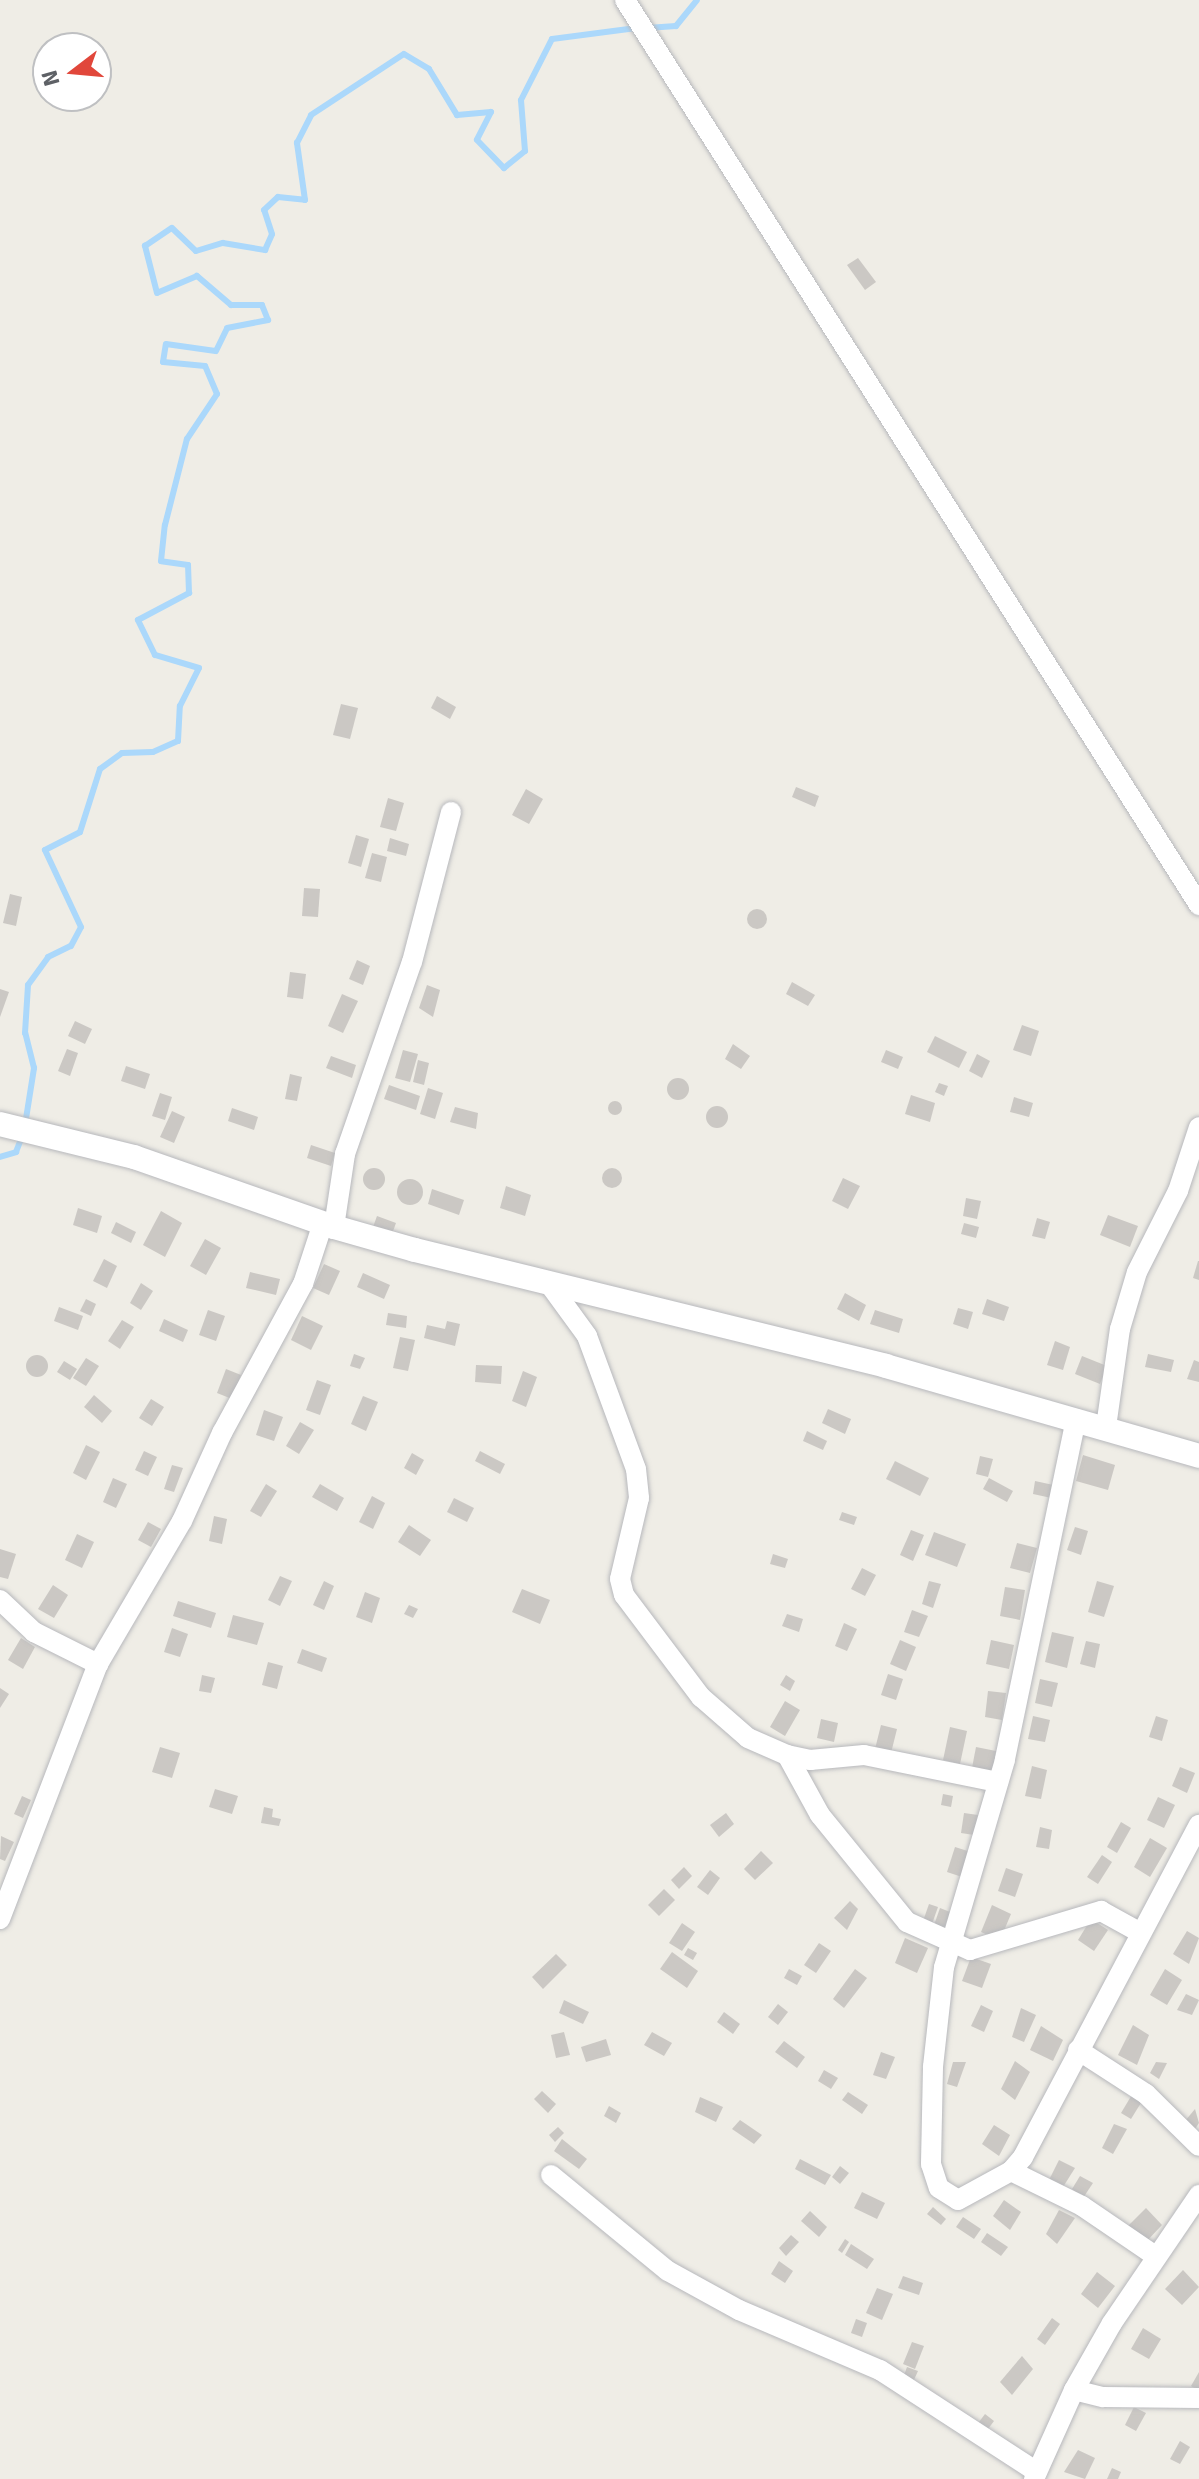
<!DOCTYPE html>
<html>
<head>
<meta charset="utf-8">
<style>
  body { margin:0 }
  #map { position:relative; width:1199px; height:2479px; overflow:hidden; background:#efede6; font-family:Signika,sans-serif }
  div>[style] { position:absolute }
  .stream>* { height:6px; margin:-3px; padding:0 3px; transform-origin:3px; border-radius:3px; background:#abd8fb }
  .building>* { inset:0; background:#cbc8c4 }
  .round { border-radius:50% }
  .roads { filter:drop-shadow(0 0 2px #b7b8bc) drop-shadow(0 0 2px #b7b8bc) }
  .minor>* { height:20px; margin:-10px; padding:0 10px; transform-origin:10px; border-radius:10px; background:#fff }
  .tertiary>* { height:24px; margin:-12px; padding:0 12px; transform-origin:12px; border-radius:12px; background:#fff }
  span { translate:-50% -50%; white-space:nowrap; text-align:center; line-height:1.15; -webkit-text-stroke:6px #fff; paint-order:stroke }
  .north { position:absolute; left:32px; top:32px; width:80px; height:80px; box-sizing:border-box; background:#fff; border:2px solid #bfc0c2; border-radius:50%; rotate:254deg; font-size:22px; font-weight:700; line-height:32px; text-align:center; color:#5e6166 }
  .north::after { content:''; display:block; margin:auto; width:28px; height:36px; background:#e1473b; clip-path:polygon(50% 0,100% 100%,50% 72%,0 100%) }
</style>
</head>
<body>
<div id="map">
  <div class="stream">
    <i style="left:647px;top:28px;width:29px;rotate:-4deg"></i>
    <i style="left:676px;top:26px;width:33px;rotate:-51deg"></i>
    <i style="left:25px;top:1125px;width:58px;rotate:-81deg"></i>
    <i style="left:34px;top:1068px;width:36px;rotate:-104deg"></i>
    <i style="left:25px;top:1033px;width:48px;rotate:-86.4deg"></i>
    <i style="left:28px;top:985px;width:34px;rotate:-54deg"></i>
    <i style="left:48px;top:957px;width:25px;rotate:-26deg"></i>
    <i style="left:71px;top:946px;width:21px;rotate:-62deg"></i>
    <i style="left:81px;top:927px;width:85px;rotate:-115.1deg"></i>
    <i style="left:45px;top:850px;width:39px;rotate:-27deg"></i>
    <i style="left:80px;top:832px;width:66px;rotate:-72.4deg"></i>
    <i style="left:100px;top:769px;width:27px;rotate:-36deg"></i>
    <i style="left:122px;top:753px;width:31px;rotate:-2deg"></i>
    <i style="left:153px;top:752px;width:27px;rotate:-24deg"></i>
    <i style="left:178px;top:741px;width:35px;rotate:-87deg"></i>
    <i style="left:180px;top:706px;width:42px;rotate:-63.4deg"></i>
    <i style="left:199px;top:668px;width:46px;rotate:-163.5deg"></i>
    <i style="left:155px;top:655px;width:39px;rotate:-116deg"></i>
    <i style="left:138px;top:620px;width:58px;rotate:-27.9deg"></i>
    <i style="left:189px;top:593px;width:28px;rotate:-92deg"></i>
    <i style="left:188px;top:565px;width:27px;rotate:-172deg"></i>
    <i style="left:161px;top:561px;width:36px;rotate:-84deg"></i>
    <i style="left:165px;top:525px;width:89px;rotate:-75.7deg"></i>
    <i style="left:187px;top:439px;width:54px;rotate:-56.3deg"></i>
    <i style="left:217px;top:394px;width:30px;rotate:-113deg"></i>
    <i style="left:205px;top:366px;width:42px;rotate:-174.6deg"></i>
    <i style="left:163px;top:362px;width:18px;rotate:-81deg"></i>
    <i style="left:166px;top:344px;width:50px;rotate:8deg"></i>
    <i style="left:216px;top:351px;width:25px;rotate:-64deg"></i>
    <i style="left:227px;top:328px;width:42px;rotate:-11deg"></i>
    <i style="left:268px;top:320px;width:16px;rotate:-112deg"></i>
    <i style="left:262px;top:305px;width:31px;rotate:180deg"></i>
    <i style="left:231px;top:305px;width:45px;rotate:-139.5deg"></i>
    <i style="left:197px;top:276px;width:43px;rotate:157deg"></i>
    <i style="left:157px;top:293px;width:49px;rotate:-104.3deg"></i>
    <i style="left:145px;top:246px;width:32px;rotate:-34deg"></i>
    <i style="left:172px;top:228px;width:33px;rotate:44deg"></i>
    <i style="left:196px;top:251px;width:28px;rotate:-17deg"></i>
    <i style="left:223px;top:243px;width:43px;rotate:9.5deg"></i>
    <i style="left:265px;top:250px;width:17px;rotate:-66deg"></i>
    <i style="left:272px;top:234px;width:25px;rotate:-108deg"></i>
    <i style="left:264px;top:210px;width:19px;rotate:-43deg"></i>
    <i style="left:278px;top:197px;width:27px;rotate:6deg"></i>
    <i style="left:305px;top:200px;width:58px;rotate:-98deg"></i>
    <i style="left:297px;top:143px;width:31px;rotate:-63deg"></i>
    <i style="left:311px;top:115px;width:111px;rotate:-33.3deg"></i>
    <i style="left:404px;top:54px;width:29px;rotate:31deg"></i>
    <i style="left:429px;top:69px;width:54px;rotate:58.7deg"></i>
    <i style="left:457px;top:115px;width:34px;rotate:-5deg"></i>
    <i style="left:491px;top:112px;width:31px;rotate:117deg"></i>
    <i style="left:477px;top:140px;width:39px;rotate:46deg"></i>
    <i style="left:504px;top:168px;width:27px;rotate:-39deg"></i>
    <i style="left:525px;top:151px;width:51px;rotate:-94.5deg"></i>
    <i style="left:521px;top:100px;width:68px;rotate:-63.1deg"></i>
    <i style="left:552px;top:39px;width:85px;rotate:-7.5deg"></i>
    <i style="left:0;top:1157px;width:17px;rotate:-17deg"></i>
    <i style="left:16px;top:1152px;width:17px;rotate:-69deg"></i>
  </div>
  <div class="building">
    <i style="clip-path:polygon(858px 258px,876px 282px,865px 290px,847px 265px)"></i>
    <i style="clip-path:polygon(437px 696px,456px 707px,450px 719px,431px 708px)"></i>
    <i style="clip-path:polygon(341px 704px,358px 708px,350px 739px,333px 735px)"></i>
    <i style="clip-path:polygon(796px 787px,819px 796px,815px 807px,792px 797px)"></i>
    <i style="clip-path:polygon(526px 789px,543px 799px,529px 824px,512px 815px)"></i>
    <i style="clip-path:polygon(388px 798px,404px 803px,396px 831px,380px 827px)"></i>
    <i style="clip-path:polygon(356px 835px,369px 839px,361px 867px,348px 863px)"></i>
    <i style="clip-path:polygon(390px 838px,409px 844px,406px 856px,387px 851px)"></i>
    <i style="clip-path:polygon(372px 853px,387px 857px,381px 882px,365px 878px)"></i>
    <i style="clip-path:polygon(304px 888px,320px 889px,318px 917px,302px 916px)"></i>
    <i style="clip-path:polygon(10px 894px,22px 897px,16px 926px,3px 923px)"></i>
    <i class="round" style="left:747px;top:909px;width:20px;height:20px"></i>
    <i style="clip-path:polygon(357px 960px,370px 966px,363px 985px,349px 979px)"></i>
    <i style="clip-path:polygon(290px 972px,306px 974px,303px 999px,287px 997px)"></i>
    <i style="clip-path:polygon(792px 982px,815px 995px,808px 1006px,786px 994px)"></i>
    <i style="clip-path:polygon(427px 985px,440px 990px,433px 1017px,419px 1008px)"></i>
    <i style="clip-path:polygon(0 989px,9px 992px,0 1017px)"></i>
    <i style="clip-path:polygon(342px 994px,358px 1001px,343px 1033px,328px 1026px)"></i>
    <i style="clip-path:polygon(75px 1021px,92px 1029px,85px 1044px,68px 1036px)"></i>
    <i style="clip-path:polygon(1022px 1025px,1039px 1031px,1031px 1056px,1013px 1050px)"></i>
    <i style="clip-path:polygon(935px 1036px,967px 1052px,959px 1068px,927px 1052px)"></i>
    <i style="clip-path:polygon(733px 1044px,750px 1056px,741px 1069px,725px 1059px)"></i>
    <i style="clip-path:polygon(67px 1049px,78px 1053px,70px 1076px,58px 1071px)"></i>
    <i style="clip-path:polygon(403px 1050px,418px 1054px,410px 1082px,395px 1078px)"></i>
    <i style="clip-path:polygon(886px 1050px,903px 1057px,898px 1069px,881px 1062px)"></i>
    <i style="clip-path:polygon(977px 1054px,990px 1061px,982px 1078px,969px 1071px)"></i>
    <i style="clip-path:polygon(331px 1056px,356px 1065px,352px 1078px,326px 1068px)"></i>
    <i style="clip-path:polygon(418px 1060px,429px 1063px,424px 1085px,413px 1082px)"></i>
    <i style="clip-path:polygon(126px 1066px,150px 1074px,145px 1089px,121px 1081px)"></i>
    <i style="clip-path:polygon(290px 1074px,302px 1077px,297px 1101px,285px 1099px)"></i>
    <i class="round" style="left:667px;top:1078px;width:22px;height:22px"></i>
    <i style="clip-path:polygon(939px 1083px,948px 1086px,944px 1096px,935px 1092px)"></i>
    <i style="clip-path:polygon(389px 1085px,420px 1096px,416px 1110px,384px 1099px)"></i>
    <i style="clip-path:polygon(428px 1088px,443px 1093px,435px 1119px,420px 1114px)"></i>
    <i style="clip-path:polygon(160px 1093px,172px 1097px,165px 1120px,152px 1116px)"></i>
    <i style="clip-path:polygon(911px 1095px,935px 1103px,930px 1122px,905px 1114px)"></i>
    <i style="clip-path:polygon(1014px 1097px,1033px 1103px,1029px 1117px,1010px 1112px)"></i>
    <i class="round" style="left:608px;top:1101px;width:14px;height:14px"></i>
    <i class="round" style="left:706px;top:1106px;width:22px;height:22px"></i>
    <i style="clip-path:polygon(455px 1107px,478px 1113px,476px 1129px,450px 1122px)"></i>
    <i style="clip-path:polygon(232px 1108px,258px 1117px,254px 1130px,228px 1121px)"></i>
    <i style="clip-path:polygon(172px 1111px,185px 1117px,174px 1143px,160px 1137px)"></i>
    <i style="clip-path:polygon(311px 1145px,335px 1153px,331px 1166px,307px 1158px)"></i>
    <i class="round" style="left:602px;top:1168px;width:20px;height:20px"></i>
    <i class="round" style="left:363px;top:1168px;width:22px;height:22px"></i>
    <i style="clip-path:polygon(843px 1178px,860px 1186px,848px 1209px,832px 1201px)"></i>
    <i class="round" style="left:397px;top:1179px;width:26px;height:26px"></i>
    <i style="clip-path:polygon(506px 1186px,531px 1195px,525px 1216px,500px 1208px)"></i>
    <i style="clip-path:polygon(432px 1189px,464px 1200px,459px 1215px,428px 1204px)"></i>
    <i style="clip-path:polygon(966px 1198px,981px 1201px,977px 1219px,963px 1216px)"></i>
    <i style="clip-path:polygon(78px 1208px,102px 1216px,97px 1233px,73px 1225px)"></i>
    <i style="clip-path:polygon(161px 1211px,182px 1223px,165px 1257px,143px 1245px)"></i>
    <i style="clip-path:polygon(1108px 1215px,1138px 1226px,1130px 1247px,1100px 1235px)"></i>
    <i style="clip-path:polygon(377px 1216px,396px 1223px,392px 1234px,373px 1227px)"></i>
    <i style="clip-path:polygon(1037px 1218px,1050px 1222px,1045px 1239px,1032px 1236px)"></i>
    <i style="clip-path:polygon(116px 1222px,136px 1232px,131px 1243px,111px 1233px)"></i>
    <i style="clip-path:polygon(964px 1223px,979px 1227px,976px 1238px,961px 1234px)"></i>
    <i style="clip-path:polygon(205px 1239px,221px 1248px,206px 1275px,190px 1266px)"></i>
    <i style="clip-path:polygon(104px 1259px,117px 1266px,107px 1288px,93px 1281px)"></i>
    <i style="clip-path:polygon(1198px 1261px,1199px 1261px,1199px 1280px,1193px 1278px)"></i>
    <i style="clip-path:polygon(324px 1264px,340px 1271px,329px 1295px,313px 1288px)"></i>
    <i style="clip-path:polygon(250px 1272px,280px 1279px,276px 1295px,246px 1288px)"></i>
    <i style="clip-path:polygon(363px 1273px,390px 1285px,384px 1299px,357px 1287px)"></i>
    <i style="clip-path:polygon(141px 1283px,153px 1291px,141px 1310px,130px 1303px)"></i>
    <i style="clip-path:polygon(845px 1293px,866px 1305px,859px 1321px,837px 1309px)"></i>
    <i style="clip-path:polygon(86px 1299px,96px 1304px,91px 1316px,80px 1311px)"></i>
    <i style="clip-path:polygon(987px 1299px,1009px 1307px,1004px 1321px,982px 1314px)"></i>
    <i style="clip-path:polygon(59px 1307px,83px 1316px,78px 1330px,54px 1321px)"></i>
    <i style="clip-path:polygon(958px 1308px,973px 1312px,968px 1329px,953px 1324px)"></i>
    <i style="clip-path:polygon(208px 1310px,225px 1316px,216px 1341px,199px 1335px)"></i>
    <i style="clip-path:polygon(875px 1310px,903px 1319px,899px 1333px,870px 1324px)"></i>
    <i style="clip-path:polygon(388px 1313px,407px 1316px,406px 1328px,386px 1325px)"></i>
    <i style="clip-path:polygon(302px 1316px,323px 1326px,311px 1350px,291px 1340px)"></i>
    <i style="clip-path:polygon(164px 1319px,188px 1330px,183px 1342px,159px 1331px)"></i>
    <i style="clip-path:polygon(122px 1320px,134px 1327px,120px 1349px,108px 1341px)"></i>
    <i style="clip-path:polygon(447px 1321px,460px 1324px,455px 1346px,424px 1338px,427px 1325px,445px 1329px)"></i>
    <i style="clip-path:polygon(400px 1337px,415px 1340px,408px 1371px,393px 1368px)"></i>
    <i style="clip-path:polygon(1055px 1341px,1070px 1347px,1063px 1370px,1047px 1365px)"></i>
    <i style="clip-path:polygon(354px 1354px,365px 1358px,360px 1369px,350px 1366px)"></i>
    <i style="clip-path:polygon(1148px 1354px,1174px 1360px,1171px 1372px,1145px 1367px)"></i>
    <i class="round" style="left:26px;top:1355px;width:22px;height:22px"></i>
    <i style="clip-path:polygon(1082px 1356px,1107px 1366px,1100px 1384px,1075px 1374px)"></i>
    <i style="clip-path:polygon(86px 1358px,99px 1366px,86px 1386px,73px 1378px)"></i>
    <i style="clip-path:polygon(1194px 1360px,1199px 1362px,1199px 1382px,1187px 1379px)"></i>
    <i style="clip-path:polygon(64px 1361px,77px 1369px,70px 1380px,57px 1372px)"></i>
    <i style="clip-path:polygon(476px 1365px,502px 1366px,501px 1384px,475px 1382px)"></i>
    <i style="clip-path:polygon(226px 1369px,241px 1375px,232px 1399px,217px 1393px)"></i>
    <i style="clip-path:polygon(523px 1371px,537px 1377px,526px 1407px,512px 1401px)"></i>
    <i style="clip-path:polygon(317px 1380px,331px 1385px,320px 1415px,306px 1410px)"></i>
    <i style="clip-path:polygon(94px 1395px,112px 1411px,102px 1423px,84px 1407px)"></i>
    <i style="clip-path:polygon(363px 1396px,378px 1402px,366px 1431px,351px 1424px)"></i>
    <i style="clip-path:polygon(151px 1399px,164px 1407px,152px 1426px,139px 1418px)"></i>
    <i style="clip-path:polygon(828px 1409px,851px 1419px,845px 1434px,822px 1423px)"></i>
    <i style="clip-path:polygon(264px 1410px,283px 1417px,274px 1441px,256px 1435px)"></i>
    <i style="clip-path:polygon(300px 1422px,314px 1430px,299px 1454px,286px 1446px)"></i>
    <i style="clip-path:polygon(807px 1431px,827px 1441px,823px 1450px,803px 1441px)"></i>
    <i style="clip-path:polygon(86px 1445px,100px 1452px,86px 1480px,73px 1473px)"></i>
    <i style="clip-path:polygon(144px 1451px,157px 1457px,148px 1476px,135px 1470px)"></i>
    <i style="clip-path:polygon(480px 1451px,505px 1464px,500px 1474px,475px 1461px)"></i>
    <i style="clip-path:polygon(412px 1453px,424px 1460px,416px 1475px,404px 1468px)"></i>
    <i style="clip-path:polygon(1083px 1455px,1115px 1465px,1108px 1490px,1076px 1481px)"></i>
    <i style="clip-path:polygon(980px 1456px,993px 1459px,988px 1477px,976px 1474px)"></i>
    <i style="clip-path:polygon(895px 1461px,929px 1478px,920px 1496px,886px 1479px)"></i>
    <i style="clip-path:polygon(172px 1465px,183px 1468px,174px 1492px,164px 1489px)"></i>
    <i style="clip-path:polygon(113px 1478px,127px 1484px,116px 1508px,103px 1502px)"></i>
    <i style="clip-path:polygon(989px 1478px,1013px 1491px,1007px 1502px,983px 1489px)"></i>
    <i style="clip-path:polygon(1035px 1481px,1058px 1486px,1056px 1499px,1033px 1494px)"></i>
    <i style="clip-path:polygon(266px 1484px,277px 1491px,261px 1517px,250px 1511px)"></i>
    <i style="clip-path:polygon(320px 1484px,344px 1498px,337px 1511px,312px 1497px)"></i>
    <i style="clip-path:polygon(372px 1496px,385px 1503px,373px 1529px,359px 1522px)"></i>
    <i style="clip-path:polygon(454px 1498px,474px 1508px,467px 1522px,447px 1512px)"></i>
    <i style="clip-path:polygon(842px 1512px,857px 1517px,854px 1525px,839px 1520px)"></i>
    <i style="clip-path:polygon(214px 1516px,227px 1519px,222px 1544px,209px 1541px)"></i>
    <i style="clip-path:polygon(148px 1522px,161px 1529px,151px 1547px,138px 1540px)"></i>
    <i style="clip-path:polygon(409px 1525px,431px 1540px,420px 1556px,398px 1542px)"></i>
    <i style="clip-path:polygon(1075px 1527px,1088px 1531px,1081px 1555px,1067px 1550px)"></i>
    <i style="clip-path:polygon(911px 1530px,924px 1535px,913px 1561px,900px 1555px)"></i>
    <i style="clip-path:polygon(934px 1532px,966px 1544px,957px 1567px,925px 1555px)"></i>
    <i style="clip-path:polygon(77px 1534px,94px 1542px,82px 1568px,65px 1560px)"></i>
    <i style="clip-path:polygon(1017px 1543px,1037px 1548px,1030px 1573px,1010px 1568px)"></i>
    <i style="clip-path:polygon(0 1549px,16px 1554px,8px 1579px,0 1577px)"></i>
    <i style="clip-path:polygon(773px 1554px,788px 1559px,785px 1568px,770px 1564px)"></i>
    <i style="clip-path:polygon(862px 1568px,876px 1575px,865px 1596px,851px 1589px)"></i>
    <i style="clip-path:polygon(280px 1576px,292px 1581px,280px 1606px,268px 1600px)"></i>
    <i style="clip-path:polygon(324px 1581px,334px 1586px,324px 1610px,313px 1605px)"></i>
    <i style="clip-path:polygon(929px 1581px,941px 1584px,933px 1608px,922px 1604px)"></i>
    <i style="clip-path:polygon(1097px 1581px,1114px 1586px,1104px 1617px,1088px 1612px)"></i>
    <i style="clip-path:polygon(53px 1585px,68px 1595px,54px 1618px,38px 1609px)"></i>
    <i style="clip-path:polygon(1005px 1587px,1025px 1590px,1020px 1620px,1000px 1616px)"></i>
    <i style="clip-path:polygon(522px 1589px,550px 1600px,540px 1624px,512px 1612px)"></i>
    <i style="clip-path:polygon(365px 1592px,380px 1598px,372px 1623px,356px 1617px)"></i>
    <i style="clip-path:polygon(178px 1601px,216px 1613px,211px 1628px,173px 1616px)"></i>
    <i style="clip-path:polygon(409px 1605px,418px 1609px,413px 1618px,404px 1614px)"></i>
    <i style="clip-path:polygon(912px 1610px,928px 1616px,919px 1637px,904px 1632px)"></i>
    <i style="clip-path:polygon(787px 1614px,803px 1619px,799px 1632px,782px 1626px)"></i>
    <i style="clip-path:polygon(233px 1615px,264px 1623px,257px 1645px,227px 1637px)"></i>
    <i style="clip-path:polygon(844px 1623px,857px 1629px,847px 1651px,835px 1646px)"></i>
    <i style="clip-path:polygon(172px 1628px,188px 1634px,180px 1657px,164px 1652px)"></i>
    <i style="clip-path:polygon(1052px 1632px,1074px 1637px,1067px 1668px,1045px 1662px)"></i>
    <i style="clip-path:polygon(21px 1638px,35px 1647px,23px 1669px,8px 1660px)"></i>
    <i style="clip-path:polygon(900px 1640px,916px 1647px,906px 1671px,890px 1664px)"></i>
    <i style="clip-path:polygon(991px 1640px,1014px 1645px,1009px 1669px,986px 1664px)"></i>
    <i style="clip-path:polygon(1086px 1641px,1100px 1644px,1095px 1668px,1080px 1664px)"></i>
    <i style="clip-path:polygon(302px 1649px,327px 1658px,322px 1672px,297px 1663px)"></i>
    <i style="clip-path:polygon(268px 1662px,283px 1666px,277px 1689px,262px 1685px)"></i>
    <i style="clip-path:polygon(888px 1674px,903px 1679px,896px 1700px,881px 1695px)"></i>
    <i style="clip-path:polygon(202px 1675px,215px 1678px,211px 1693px,199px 1691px)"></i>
    <i style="clip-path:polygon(786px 1675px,795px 1681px,790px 1691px,780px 1685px)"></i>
    <i style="clip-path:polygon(1040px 1679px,1058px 1683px,1052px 1707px,1035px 1703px)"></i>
    <i style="clip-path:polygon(0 1688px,9px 1694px,0 1708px)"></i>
    <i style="clip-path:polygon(988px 1691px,1006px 1693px,1002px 1720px,985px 1717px)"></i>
    <i style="clip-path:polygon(785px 1701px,800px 1710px,785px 1736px,770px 1727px)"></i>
    <i style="clip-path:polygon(1033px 1716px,1050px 1720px,1045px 1742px,1028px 1739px)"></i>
    <i style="clip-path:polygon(1156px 1716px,1168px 1720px,1162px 1741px,1149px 1737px)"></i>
    <i style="clip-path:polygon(821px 1719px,838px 1723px,834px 1742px,817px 1738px)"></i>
    <i style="clip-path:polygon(881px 1725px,897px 1729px,891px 1753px,875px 1749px)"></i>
    <i style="clip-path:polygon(950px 1727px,967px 1731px,960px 1764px,943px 1760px)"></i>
    <i style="clip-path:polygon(160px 1747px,180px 1753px,172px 1778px,152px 1772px)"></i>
    <i style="clip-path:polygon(976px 1747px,996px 1751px,992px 1777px,971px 1773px)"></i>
    <i style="clip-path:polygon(1032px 1766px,1047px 1770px,1041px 1799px,1025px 1796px)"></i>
    <i style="clip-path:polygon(1180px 1767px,1195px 1773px,1187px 1793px,1172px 1786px)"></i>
    <i style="clip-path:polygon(215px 1789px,238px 1796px,232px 1814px,209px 1807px)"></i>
    <i style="clip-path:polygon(943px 1794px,953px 1796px,951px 1807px,941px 1805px)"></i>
    <i style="clip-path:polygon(22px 1796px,31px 1800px,23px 1818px,14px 1814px)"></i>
    <i style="clip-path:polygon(1158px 1797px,1175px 1805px,1164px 1828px,1147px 1820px)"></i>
    <i style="clip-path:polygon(264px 1807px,273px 1809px,272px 1817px,281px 1819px,279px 1826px,261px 1823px)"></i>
    <i style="clip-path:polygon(726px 1813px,734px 1824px,719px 1837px,710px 1825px)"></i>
    <i style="clip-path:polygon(964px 1813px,978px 1815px,974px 1835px,961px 1833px)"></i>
    <i style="clip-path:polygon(1121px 1822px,1131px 1828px,1117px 1853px,1107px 1847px)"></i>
    <i style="clip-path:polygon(1040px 1827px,1052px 1830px,1049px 1849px,1036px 1847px)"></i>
    <i style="clip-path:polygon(1px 1836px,14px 1842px,5px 1861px,0 1859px)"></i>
    <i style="clip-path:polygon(1150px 1838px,1167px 1848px,1150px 1877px,1134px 1867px)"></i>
    <i style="clip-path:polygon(955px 1847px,974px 1853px,965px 1878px,947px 1872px)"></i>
    <i style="clip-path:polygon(761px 1851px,773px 1863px,755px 1880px,744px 1869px)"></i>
    <i style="clip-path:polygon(1102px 1855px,1112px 1862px,1098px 1884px,1087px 1877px)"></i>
    <i style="clip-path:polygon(684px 1867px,692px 1876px,679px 1889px,671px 1880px)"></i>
    <i style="clip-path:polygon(1006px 1868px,1023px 1874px,1015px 1897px,998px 1891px)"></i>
    <i style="clip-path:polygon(710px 1870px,720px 1878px,708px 1895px,697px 1887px)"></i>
    <i style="clip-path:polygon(664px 1889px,675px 1900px,659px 1916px,648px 1905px)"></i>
    <i style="clip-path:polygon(850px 1901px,858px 1909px,847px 1930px,834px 1918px)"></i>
    <i style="clip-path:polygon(929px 1904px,938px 1907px,932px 1924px,923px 1921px)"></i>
    <i style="clip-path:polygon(992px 1905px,1011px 1914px,1000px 1940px,981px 1932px)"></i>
    <i style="clip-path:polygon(940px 1908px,950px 1912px,944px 1929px,934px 1925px)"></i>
    <i style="clip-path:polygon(1091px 1919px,1108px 1930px,1094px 1951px,1078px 1940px)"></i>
    <i style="clip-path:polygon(682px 1923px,695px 1932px,682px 1951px,669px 1943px)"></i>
    <i style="clip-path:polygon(1187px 1931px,1199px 1938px,1189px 1964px,1173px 1954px)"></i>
    <i style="clip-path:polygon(905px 1938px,928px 1948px,917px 1973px,895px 1963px)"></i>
    <i style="clip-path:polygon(819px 1943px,831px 1951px,816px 1973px,804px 1965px)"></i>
    <i style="clip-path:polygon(688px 1948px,697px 1953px,693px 1960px,684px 1955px)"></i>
    <i style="clip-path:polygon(672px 1952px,698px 1971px,687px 1988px,660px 1969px)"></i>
    <i style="clip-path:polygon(556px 1954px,567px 1965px,543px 1989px,532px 1977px)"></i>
    <i style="clip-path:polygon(971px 1957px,991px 1964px,982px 1988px,962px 1981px)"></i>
    <i style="clip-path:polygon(789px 1969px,802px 1976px,797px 1985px,784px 1978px)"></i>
    <i style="clip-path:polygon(855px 1969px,867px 1978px,844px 2008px,833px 1999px)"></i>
    <i style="clip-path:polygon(1165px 1969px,1182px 1980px,1167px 2005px,1150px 1995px)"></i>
    <i style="clip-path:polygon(1186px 1994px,1199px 2000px,1192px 2015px,1177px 2010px)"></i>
    <i style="clip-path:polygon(564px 2000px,589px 2012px,583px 2024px,559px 2013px)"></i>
    <i style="clip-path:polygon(778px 2004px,788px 2012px,778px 2025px,768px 2017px)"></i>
    <i style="clip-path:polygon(981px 2005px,993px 2011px,984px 2032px,971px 2026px)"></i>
    <i style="clip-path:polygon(1021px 2008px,1036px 2015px,1024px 2042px,1012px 2037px)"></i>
    <i style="clip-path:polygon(724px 2012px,740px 2024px,733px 2034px,717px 2022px)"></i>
    <i style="clip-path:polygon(1133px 2025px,1149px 2035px,1137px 2065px,1118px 2055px)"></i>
    <i style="clip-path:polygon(1041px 2026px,1063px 2040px,1053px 2061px,1030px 2050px)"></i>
    <i style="clip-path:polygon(564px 2032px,570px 2055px,556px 2058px,551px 2035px)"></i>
    <i style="clip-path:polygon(652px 2032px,672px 2043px,664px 2056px,644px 2045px)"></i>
    <i style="clip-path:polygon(606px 2039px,611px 2055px,586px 2062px,581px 2047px)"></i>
    <i style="clip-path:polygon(784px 2041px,805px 2057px,797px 2068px,775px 2052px)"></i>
    <i style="clip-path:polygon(881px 2052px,895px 2057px,886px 2079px,873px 2075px)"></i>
    <i style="clip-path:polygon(1015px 2061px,1030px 2072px,1015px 2100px,1001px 2089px)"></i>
    <i style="clip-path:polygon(953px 2062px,966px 2062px,957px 2087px,947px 2084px)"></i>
    <i style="clip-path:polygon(1156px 2062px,1167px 2063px,1159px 2079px,1150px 2073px)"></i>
    <i style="clip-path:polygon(824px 2070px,838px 2078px,831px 2089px,818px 2081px)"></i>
    <i style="clip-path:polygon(542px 2091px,556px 2104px,548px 2113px,534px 2099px)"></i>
    <i style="clip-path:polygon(848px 2092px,868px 2105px,862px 2114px,842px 2100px)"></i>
    <i style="clip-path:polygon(1133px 2093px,1144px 2098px,1131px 2119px,1121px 2113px)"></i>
    <i style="clip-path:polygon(700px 2097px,723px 2107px,716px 2122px,695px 2112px)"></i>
    <i style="clip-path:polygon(609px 2106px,621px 2113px,616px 2123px,604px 2116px)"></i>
    <i style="clip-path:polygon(1195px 2109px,1199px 2123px,1193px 2132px,1185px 2121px)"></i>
    <i style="clip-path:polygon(740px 2120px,762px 2135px,754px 2144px,732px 2129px)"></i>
    <i style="clip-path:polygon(1114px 2124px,1127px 2129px,1113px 2154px,1102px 2148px)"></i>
    <i style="clip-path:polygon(994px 2125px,1010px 2135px,999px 2156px,982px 2144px)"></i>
    <i style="clip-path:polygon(558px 2127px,564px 2133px,555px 2142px,549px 2135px)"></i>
    <i style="clip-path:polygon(562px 2139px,587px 2159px,579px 2169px,554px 2151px)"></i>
    <i style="clip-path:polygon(800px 2159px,831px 2175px,825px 2185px,795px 2169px)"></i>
    <i style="clip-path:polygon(1059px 2160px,1075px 2168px,1063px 2187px,1049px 2180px)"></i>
    <i style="clip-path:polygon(840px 2166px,849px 2173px,840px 2184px,832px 2177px)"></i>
    <i style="clip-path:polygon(1080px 2176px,1093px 2183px,1083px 2198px,1072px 2189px)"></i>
    <i style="clip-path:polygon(862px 2192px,885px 2203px,877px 2219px,854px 2208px)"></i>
    <i style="clip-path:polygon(1004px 2200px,1021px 2212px,1010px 2230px,993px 2216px)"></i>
    <i style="clip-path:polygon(933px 2207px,946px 2219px,941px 2225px,927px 2214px)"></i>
    <i style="clip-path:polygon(1146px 2208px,1162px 2225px,1145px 2243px,1128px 2226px)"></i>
    <i style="clip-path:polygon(1059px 2210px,1075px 2218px,1057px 2244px,1046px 2234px)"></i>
    <i style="clip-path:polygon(810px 2211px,827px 2227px,819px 2237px,801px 2221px)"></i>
    <i style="clip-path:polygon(963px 2217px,981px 2229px,974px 2239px,956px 2227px)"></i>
    <i style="clip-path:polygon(987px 2233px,1008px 2247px,1001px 2256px,981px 2242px)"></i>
    <i style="clip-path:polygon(791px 2235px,799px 2242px,786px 2256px,779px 2248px)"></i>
    <i style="clip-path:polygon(845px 2239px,849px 2242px,842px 2253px,838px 2250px)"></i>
    <i style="clip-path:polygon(851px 2244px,874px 2259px,867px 2269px,845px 2255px)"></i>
    <i style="clip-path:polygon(779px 2261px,793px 2271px,785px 2283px,771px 2274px)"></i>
    <i style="clip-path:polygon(1183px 2270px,1199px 2287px,1182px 2305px,1165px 2289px)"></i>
    <i style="clip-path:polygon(1097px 2272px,1115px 2286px,1098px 2308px,1081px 2294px)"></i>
    <i style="clip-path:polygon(903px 2276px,923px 2283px,919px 2295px,898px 2288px)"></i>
    <i style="clip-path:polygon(877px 2288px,893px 2294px,882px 2320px,866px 2313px)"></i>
    <i style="clip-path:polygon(1052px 2318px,1060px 2324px,1045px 2345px,1037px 2339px)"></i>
    <i style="clip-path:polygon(856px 2319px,867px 2323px,862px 2337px,851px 2333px)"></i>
    <i style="clip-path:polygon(1143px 2328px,1161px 2339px,1149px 2359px,1131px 2349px)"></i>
    <i style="clip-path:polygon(912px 2342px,924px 2346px,915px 2369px,903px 2364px)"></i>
    <i style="clip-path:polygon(1022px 2356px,1033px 2369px,1012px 2395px,1000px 2382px)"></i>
    <i style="clip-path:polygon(907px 2367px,918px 2371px,913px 2382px,903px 2378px)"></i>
    <i style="clip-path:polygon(1199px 2372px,1199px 2391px,1191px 2386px)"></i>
    <i style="clip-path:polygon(1134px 2407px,1146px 2413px,1136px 2431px,1125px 2425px)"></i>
    <i style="clip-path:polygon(985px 2414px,994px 2421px,982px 2437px,973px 2430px)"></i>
    <i style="clip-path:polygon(1180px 2441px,1190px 2447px,1180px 2464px,1170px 2459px)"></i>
    <i style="clip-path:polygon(1078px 2450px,1095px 2458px,1085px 2479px,1064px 2472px)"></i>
    <i style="clip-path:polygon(1112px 2468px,1121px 2472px,1118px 2479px,1107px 2479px)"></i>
  </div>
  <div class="roads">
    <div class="minor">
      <i style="left:625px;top:0;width:1072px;rotate:57.61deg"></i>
      <i style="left:334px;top:1227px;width:74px;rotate:-81.4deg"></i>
      <i style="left:345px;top:1154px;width:203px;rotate:-70.8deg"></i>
      <i style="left:412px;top:962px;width:155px;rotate:-75.4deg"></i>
      <i style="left:550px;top:1285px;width:63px;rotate:54deg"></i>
      <i style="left:587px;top:1336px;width:142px;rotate:69.8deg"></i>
      <i style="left:636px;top:1469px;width:29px;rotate:84deg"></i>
      <i style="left:639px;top:1498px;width:83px;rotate:103.2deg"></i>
      <i style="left:620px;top:1579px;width:16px;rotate:76deg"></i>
      <i style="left:624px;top:1595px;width:128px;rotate:53deg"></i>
      <i style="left:701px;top:1697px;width:62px;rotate:41.1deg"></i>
      <i style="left:748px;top:1738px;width:43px;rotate:23.6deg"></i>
      <i style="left:787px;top:1755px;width:24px;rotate:12deg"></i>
      <i style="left:810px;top:1760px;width:54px;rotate:-5.3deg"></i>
      <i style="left:864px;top:1755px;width:137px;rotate:11.4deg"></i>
      <i style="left:1076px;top:1419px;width:348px;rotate:101.8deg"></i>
      <i style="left:1005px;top:1760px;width:216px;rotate:106.4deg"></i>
      <i style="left:944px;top:1967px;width:101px;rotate:96.3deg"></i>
      <i style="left:933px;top:2067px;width:97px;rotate:91.2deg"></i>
      <i style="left:931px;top:2164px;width:25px;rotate:72deg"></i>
      <i style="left:939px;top:2188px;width:22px;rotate:32deg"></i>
      <i style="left:958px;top:2200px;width:60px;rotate:-28.7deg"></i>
      <i style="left:1011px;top:2171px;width:18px;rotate:-49deg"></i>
      <i style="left:1023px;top:2157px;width:376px;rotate:-62.1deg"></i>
      <i style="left:1106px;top:1427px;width:99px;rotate:-81.9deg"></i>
      <i style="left:1120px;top:1329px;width:59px;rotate:-73.4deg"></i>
      <i style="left:1137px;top:1272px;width:91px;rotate:-63.2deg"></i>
      <i style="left:1178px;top:1191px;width:67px;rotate:-71.8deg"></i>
      <i style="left:0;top:1600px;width:47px;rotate:43.3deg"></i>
      <i style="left:34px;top:1632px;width:72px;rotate:26.6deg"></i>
      <i style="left:787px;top:1755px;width:68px;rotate:61.2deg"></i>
      <i style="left:820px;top:1815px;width:138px;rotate:50.9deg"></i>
      <i style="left:907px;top:1922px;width:69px;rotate:24deg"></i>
      <i style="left:970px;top:1950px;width:137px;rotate:-16.6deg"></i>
      <i style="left:1101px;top:1911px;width:43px;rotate:28.9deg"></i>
      <i style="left:0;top:1919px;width:273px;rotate:-69deg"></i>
      <i style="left:98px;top:1664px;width:166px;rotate:-59.6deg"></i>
      <i style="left:182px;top:1521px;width:97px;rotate:-65.6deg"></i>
      <i style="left:222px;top:1433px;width:170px;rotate:-61.5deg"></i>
      <i style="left:303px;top:1284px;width:64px;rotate:-71.8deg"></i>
      <i style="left:1078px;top:2050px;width:81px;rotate:32.9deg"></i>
      <i style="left:1146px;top:2094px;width:74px;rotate:44.5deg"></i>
      <i style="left:1011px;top:2171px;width:79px;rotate:26.2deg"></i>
      <i style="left:1082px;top:2206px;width:87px;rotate:34.2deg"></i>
      <i style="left:551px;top:2175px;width:151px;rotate:39.4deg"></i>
      <i style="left:668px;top:2271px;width:81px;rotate:28.8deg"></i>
      <i style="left:739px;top:2310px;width:153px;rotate:23.1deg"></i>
      <i style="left:880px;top:2370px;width:187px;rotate:33deg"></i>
      <i style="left:1074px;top:2390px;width:30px;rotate:14deg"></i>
      <i style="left:1103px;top:2397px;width:96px;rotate:0.6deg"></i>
      <i style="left:1034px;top:2479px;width:98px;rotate:-65.8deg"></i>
      <i style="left:1074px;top:2390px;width:77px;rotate:-60.4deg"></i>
      <i style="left:1112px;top:2323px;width:155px;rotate:-55.8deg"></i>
    </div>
    <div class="tertiary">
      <i style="left:0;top:1124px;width:138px;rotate:13.8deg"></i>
      <i style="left:134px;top:1157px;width:212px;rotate:19.3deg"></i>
      <i style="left:334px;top:1227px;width:84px;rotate:15.9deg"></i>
      <i style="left:415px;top:1250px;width:485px;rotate:13.8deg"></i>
      <i style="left:886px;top:1366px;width:326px;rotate:16deg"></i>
    </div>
  </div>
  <div class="north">N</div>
</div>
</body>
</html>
